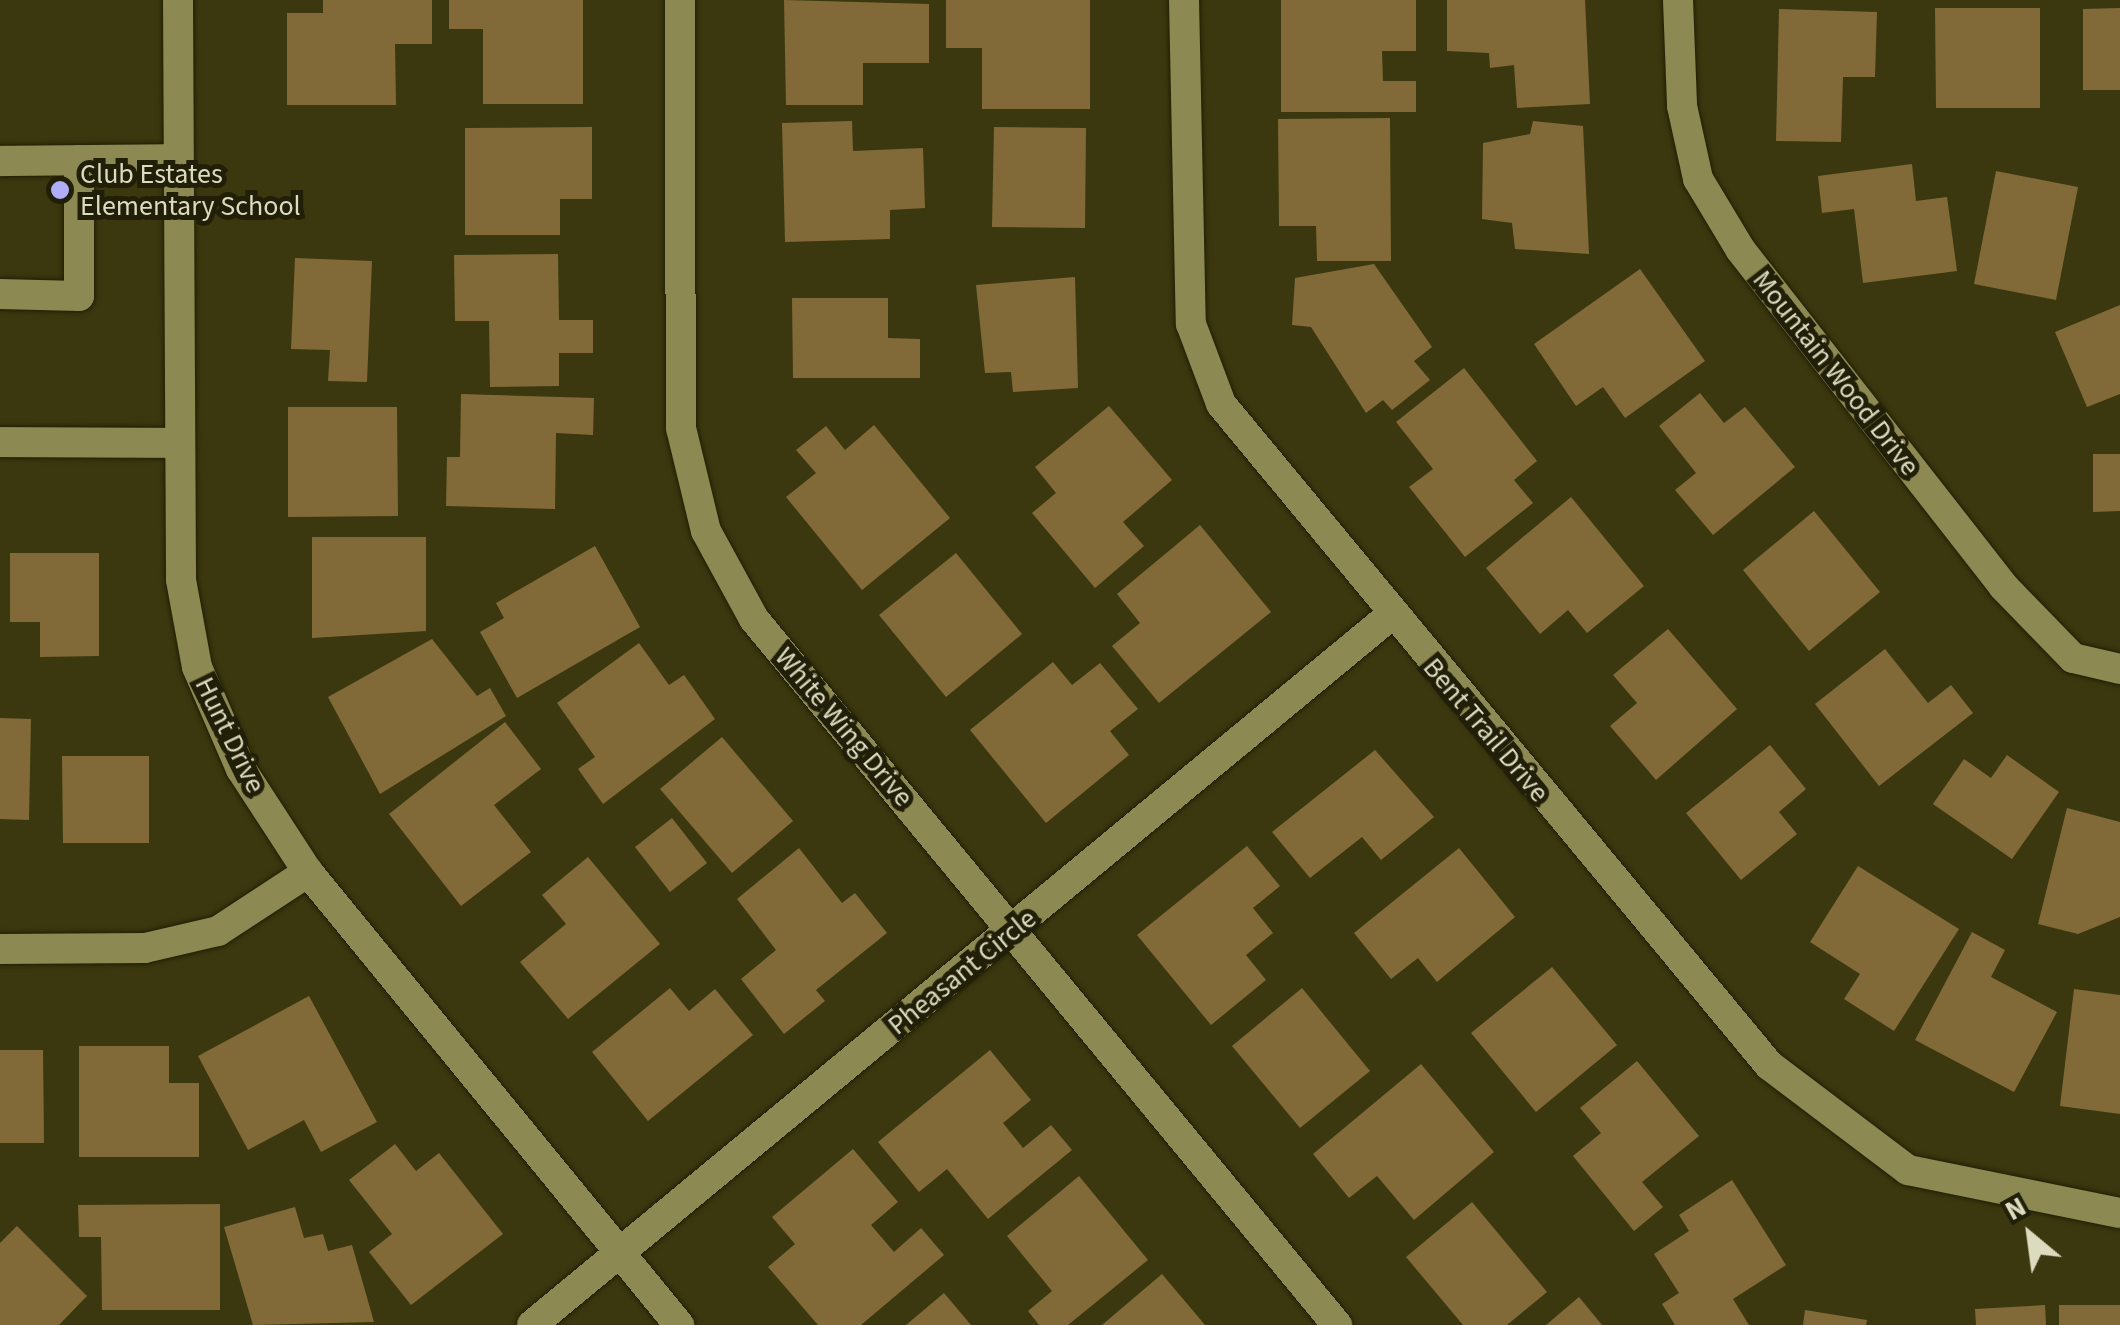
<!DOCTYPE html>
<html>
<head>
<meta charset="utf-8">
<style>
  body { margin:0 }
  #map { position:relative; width:2120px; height:1325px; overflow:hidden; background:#3b380f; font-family:"Source Sans 3",sans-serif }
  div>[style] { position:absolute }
  .building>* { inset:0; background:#816a38 }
  .roads { filter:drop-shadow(0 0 2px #211f03) drop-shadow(0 0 2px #211f03) }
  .minor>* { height:30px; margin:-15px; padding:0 15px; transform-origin:15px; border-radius:15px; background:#8d8953 }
  .dots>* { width:28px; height:28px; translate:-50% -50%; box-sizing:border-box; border:5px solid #211f08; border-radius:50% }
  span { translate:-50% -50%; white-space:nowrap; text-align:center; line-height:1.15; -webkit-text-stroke:10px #211f08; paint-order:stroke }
  .poi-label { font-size:28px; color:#dcdabf }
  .left { translate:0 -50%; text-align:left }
  .street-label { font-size:28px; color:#dcdabf }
  .north { position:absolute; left:1980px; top:1185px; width:100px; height:100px; -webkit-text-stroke:8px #211f08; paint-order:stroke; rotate:331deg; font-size:28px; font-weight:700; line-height:40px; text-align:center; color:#dcdabf }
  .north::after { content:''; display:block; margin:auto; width:35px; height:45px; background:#dcdabf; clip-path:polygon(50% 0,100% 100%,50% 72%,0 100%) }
</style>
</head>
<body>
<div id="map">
  <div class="building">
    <i style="clip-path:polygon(323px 0,432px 0,432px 44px,395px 44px,396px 105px,287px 105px,287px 13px,323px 13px)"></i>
    <i style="clip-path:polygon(449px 0,583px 0,583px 104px,483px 104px,483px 29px,449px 29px)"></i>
    <i style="clip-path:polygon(784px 0,929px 4px,929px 63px,863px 63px,863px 105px,786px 105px)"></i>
    <i style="clip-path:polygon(946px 0,1090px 0,1090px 109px,982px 109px,982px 48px,946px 48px)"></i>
    <i style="clip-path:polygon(1281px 0,1416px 0,1416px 51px,1382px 51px,1383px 81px,1416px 81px,1416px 112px,1281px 112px)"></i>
    <i style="clip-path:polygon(1447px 0,1585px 0,1590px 104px,1517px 108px,1514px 65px,1490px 68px,1489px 53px,1447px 51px)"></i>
    <i style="clip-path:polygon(1935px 8px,2040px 8px,2040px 108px,1936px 108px)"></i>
    <i style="clip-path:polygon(2120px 8px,2120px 90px,2083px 90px,2083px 9px)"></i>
    <i style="clip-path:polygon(1779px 9px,1877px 12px,1875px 77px,1843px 77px,1841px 142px,1776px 141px)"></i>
    <i style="clip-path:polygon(1390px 118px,1391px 261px,1317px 261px,1316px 226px,1279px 226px,1278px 119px)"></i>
    <i style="clip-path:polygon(852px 121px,853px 151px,923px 148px,925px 208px,890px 210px,890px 239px,785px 242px,782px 123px)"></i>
    <i style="clip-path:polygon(1533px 121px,1583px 126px,1589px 254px,1515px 249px,1512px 223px,1482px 219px,1483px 143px,1530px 134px)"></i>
    <i style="clip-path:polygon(592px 127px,592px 199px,560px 199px,560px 235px,465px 235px,465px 128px)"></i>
    <i style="clip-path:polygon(994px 127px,1086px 128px,1085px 228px,992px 227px)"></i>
    <i style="clip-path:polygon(1912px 164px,1916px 201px,1947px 197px,1957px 271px,1863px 283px,1854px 209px,1822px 213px,1818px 176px)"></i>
    <i style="clip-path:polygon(1996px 171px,2078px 187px,2056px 300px,1974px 284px)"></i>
    <i style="clip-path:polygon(558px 254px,559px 320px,593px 320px,593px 353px,559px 353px,559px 386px,490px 387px,489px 321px,455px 321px,454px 255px)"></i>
    <i style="clip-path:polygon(295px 258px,372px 261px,367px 382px,328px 381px,330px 350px,291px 349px)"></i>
    <i style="clip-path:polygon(1374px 264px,1432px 347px,1414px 361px,1430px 380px,1392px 410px,1383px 400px,1366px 413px,1311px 327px,1292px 325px,1295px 278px)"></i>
    <i style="clip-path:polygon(1640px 269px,1705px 361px,1625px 418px,1603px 387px,1576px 406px,1534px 344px)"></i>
    <i style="clip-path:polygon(1075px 277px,1078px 388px,1013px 392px,1011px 372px,985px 373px,976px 285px)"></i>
    <i style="clip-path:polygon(792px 298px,888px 298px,888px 338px,920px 339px,920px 378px,793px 378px)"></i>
    <i style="clip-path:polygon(2120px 305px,2120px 394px,2087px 407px,2055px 332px)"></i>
    <i style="clip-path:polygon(1464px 368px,1537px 461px,1514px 480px,1533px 503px,1465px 557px,1409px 487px,1433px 469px,1396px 422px)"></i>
    <i style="clip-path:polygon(1700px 393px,1724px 423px,1745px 407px,1795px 467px,1713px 535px,1675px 490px,1696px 473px,1659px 426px)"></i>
    <i style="clip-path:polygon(461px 394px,594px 398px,593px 435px,556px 433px,555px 509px,446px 506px,447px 457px,460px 457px)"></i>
    <i style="clip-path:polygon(1109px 406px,1172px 480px,1123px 522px,1144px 546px,1095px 588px,1032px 513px,1056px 493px,1035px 467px)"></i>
    <i style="clip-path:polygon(288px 407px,397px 407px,398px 516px,288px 517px)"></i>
    <i style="clip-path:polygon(874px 425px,950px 518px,862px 590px,786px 497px,816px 473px,796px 450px,826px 426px,845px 450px)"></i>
    <i style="clip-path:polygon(2093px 454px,2120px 454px,2120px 511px,2093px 512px)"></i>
    <i style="clip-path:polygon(1571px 497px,1644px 586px,1587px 633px,1568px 610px,1540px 634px,1486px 568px)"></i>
    <i style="clip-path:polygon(1814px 511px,1880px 592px,1809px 651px,1743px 570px)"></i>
    <i style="clip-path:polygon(1200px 525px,1271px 612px,1159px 703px,1112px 646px,1140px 623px,1117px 594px)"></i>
    <i style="clip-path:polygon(312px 537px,426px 537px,426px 631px,312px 638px)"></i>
    <i style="clip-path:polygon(595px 546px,640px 627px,517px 698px,480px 632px,504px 618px,496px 603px)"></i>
    <i style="clip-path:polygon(10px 553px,99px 553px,99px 656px,40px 657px,40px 622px,10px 622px)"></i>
    <i style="clip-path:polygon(956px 553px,1022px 634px,946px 697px,879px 615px)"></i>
    <i style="clip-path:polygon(1668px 629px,1737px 709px,1656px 780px,1610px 726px,1637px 703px,1613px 675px)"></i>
    <i style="clip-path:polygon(432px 639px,477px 696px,490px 688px,506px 716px,380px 794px,328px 697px)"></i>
    <i style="clip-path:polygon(639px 643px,669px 685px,684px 675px,715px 719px,603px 804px,578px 769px,595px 757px,557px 703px)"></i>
    <i style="clip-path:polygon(1885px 649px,1928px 703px,1951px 685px,1973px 713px,1879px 786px,1815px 704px)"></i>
    <i style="clip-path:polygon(1053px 662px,1072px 685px,1100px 663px,1138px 709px,1110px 731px,1129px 755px,1046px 823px,970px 730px)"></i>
    <i style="clip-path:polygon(0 718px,31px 719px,29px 820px,0 819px)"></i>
    <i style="clip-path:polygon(505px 722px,541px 769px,494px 805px,531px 852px,461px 906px,389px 814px)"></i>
    <i style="clip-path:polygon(722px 737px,793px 821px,732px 873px,660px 789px)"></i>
    <i style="clip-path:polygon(1770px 745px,1806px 789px,1779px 812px,1797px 834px,1741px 880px,1686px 813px)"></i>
    <i style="clip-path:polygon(1375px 750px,1434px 817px,1381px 860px,1362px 837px,1310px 878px,1272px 832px)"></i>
    <i style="clip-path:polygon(2007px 755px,2059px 792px,2012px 859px,1933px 804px,1964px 759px,1991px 778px)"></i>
    <i style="clip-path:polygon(62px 756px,149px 756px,149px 843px,63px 843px)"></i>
    <i style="clip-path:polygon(2067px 808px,2120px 822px,2120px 917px,2078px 934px,2038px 924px)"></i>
    <i style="clip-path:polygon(672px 818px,707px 863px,670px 892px,635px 847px)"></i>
    <i style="clip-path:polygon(1247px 846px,1280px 886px,1253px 908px,1273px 933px,1246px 955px,1266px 980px,1211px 1025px,1137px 935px)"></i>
    <i style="clip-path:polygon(799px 848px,842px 903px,855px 893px,887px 933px,816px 990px,825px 1001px,784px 1034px,741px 979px,776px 950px,737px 899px)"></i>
    <i style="clip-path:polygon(1459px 848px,1515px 917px,1437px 982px,1418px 958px,1391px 979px,1354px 933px)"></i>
    <i style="clip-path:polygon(588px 857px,660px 944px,568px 1019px,520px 962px,566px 924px,542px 895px)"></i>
    <i style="clip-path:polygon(1858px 866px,1959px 929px,1894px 1031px,1844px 999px,1860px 974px,1810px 942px)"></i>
    <i style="clip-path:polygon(1972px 932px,2005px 950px,1991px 977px,2057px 1012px,2014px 1092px,1915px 1040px)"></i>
    <i style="clip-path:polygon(1552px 967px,1617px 1045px,1536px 1112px,1471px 1033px)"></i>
    <i style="clip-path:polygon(670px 988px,689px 1011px,715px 989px,753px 1035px,648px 1121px,592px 1052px)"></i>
    <i style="clip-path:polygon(1302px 988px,1370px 1071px,1300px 1128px,1232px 1046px)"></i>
    <i style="clip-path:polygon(2074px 989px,2120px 995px,2120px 1114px,2060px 1106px)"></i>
    <i style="clip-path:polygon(309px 996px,377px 1122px,321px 1152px,304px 1120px,248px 1150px,198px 1056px)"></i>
    <i style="clip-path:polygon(79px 1046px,169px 1046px,169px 1083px,199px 1083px,199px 1157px,79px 1157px)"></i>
    <i style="clip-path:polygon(0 1050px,43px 1050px,44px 1143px,0 1143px)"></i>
    <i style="clip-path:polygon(990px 1050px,1031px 1100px,1003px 1123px,1023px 1148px,1051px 1125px,1072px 1150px,988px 1219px,947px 1169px,919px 1192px,878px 1142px)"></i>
    <i style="clip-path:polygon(1637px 1061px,1699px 1136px,1642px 1182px,1663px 1207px,1634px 1231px,1573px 1156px,1601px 1133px,1580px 1108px)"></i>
    <i style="clip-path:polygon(1421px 1064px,1494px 1152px,1414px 1220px,1377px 1176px,1349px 1198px,1313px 1154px)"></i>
    <i style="clip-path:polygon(395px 1144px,416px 1171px,439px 1153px,503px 1234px,411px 1305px,369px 1252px,392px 1234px,349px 1180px)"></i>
    <i style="clip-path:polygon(853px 1149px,898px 1202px,871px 1225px,894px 1252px,921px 1228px,944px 1255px,861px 1325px,818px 1325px,768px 1267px,795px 1244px,772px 1217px)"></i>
    <i style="clip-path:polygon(1079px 1176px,1148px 1260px,1068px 1325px,1039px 1325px,1028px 1311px,1052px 1291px,1007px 1236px)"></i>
    <i style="clip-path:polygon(1732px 1180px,1786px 1265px,1733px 1299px,1749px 1325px,1675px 1325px,1662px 1304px,1679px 1293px,1654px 1254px,1689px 1231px,1679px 1215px)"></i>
    <i style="clip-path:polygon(1472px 1202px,1547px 1292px,1507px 1325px,1463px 1325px,1406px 1257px)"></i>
    <i style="clip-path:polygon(220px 1204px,220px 1310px,102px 1310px,101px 1237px,79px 1237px,78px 1205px)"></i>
    <i style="clip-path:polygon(295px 1207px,304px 1238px,323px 1234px,328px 1251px,352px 1245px,374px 1322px,253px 1325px,224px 1227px)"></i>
    <i style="clip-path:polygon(17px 1226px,87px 1296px,59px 1325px,0 1325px,0 1243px)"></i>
    <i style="clip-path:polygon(1162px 1274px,1205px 1325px,1102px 1325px)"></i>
    <i style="clip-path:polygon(944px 1293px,971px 1325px,906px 1325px)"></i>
    <i style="clip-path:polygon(1579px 1297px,1602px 1325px,1546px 1325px)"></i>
    <i style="clip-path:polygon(2045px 1305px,2046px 1325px,1976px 1325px,1975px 1309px)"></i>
    <i style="clip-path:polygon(2059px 1305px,2120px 1305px,2120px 1325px,2059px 1325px)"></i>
    <i style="clip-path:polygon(1805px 1310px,1867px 1320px,1866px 1325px,1803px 1325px)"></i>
  </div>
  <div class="roads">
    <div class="minor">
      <i style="left:178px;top:0;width:580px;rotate:89.7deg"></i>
      <i style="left:181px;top:580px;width:88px;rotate:79.6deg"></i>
      <i style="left:197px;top:667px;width:111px;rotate:66.7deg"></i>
      <i style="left:241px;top:769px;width:123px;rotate:57deg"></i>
      <i style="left:308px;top:872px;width:586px;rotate:50.68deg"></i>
      <i style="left:680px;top:0;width:428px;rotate:89.9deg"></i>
      <i style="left:681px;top:428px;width:106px;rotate:76.4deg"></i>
      <i style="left:706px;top:531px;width:100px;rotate:61.4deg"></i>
      <i style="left:754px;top:619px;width:916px;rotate:50.45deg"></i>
      <i style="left:1184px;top:0;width:324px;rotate:88.8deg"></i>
      <i style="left:1191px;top:324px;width:85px;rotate:69.4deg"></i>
      <i style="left:1221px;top:404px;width:859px;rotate:50.34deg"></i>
      <i style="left:1769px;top:1065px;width:174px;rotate:37.1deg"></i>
      <i style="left:1908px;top:1170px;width:216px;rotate:11.5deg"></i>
      <i style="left:1678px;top:0;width:106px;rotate:87.8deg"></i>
      <i style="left:1682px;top:106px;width:75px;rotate:77.6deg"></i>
      <i style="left:1698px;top:179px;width:82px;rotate:59deg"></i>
      <i style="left:1740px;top:249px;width:427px;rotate:52deg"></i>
      <i style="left:2003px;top:586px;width:100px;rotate:45.8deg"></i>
      <i style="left:2073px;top:658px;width:48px;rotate:13.2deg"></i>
      <i style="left:0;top:161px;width:178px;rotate:-0.6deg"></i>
      <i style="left:0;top:294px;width:79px;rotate:1.5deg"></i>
      <i style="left:79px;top:296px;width:136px;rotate:-90deg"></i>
      <i style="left:0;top:442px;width:177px;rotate:0.3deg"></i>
      <i style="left:0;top:949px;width:145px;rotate:-0.4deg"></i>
      <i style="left:145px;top:948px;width:75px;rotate:-13.1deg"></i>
      <i style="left:218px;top:931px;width:108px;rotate:-33.2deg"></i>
      <i style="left:532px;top:1325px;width:1113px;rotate:-39.57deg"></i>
    </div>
  </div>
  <div class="dots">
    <i style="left:60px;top:190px;background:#b0aefa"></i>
  </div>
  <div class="poi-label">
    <span class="left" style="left:80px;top:190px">Club Estates<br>Elementary School</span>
  </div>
  <div class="street-label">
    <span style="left:1836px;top:373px;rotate:52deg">Mountain Wood Drive</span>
    <span style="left:844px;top:727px;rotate:50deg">White Wing Drive</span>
    <span style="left:1486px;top:730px;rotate:50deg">Bent Trail Drive</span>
    <span style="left:230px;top:735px;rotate:64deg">Hunt Drive</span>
    <span style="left:962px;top:972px;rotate:-39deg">Pheasant Circle</span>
  </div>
  <div class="north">N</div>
</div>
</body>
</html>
